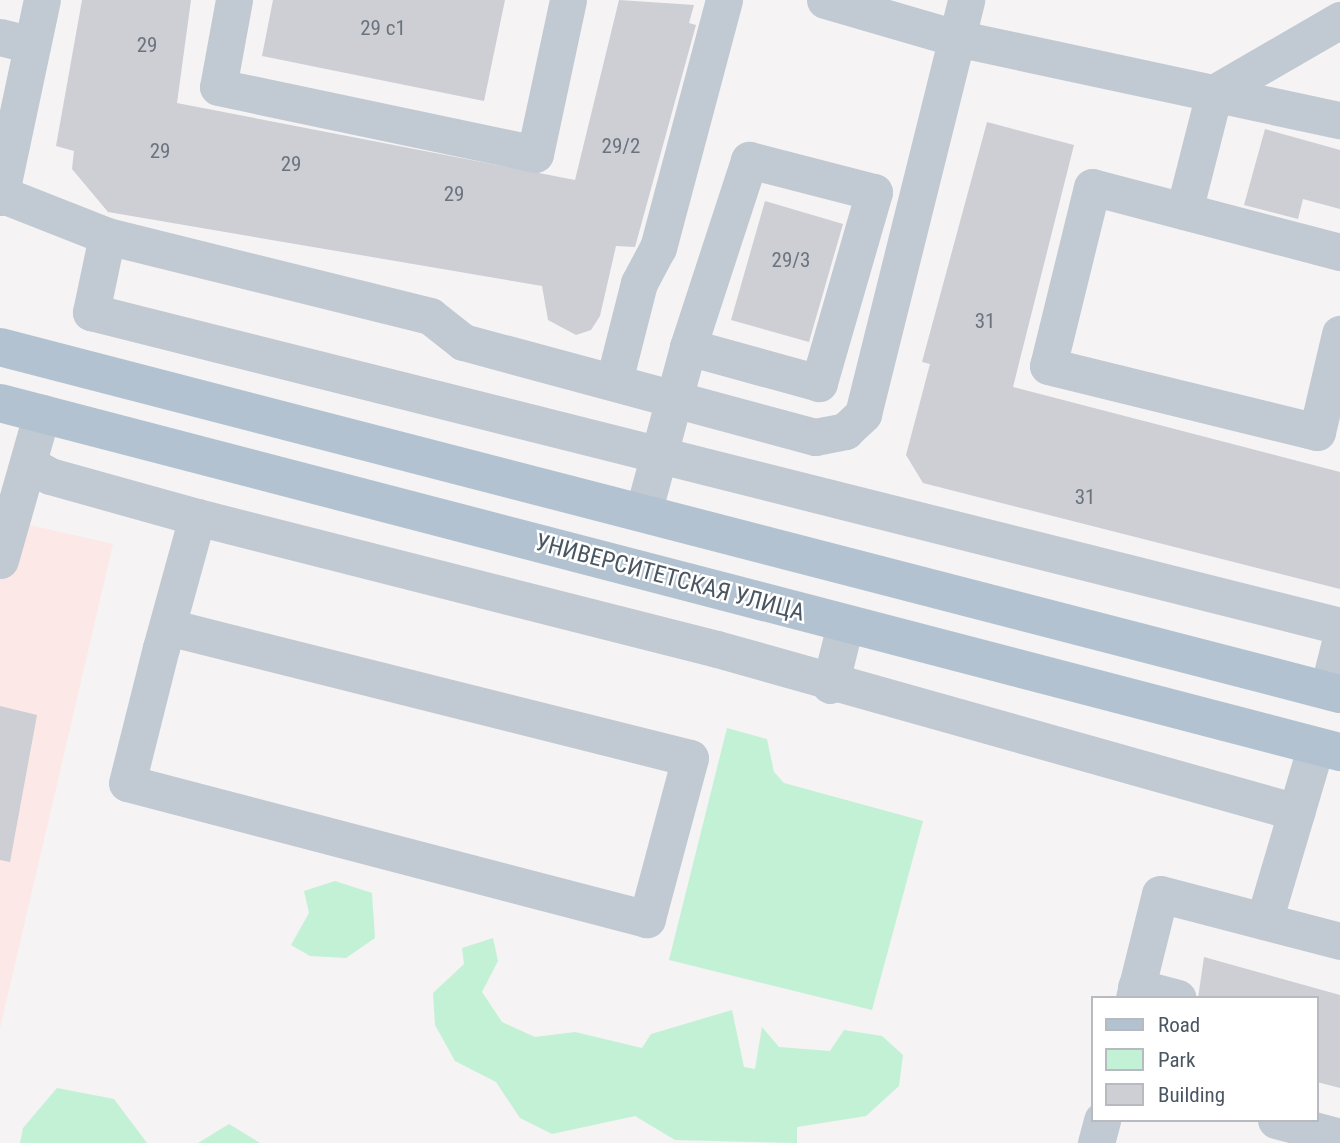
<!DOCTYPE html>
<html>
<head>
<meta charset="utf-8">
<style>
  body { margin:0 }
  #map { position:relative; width:1340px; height:1143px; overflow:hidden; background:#f5f3f3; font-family:"Roboto Condensed",sans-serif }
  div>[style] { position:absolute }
  .medical>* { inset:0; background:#fce8e6 }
  .green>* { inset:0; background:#c3f1d5 }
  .building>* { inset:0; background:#cdcfd5 }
  .minor>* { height:37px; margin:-18.5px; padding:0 18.5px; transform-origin:18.5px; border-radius:18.5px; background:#c1cad2 }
  .major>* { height:38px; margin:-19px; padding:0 19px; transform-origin:19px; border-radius:19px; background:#b3c2d1 }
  span { translate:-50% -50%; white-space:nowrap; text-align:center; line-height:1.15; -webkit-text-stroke:5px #fff; paint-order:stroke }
  .number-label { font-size:21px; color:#6b747e }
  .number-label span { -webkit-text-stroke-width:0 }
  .street-label { font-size:24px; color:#4a5661 }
  .legend { position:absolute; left:1091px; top:996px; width:228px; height:126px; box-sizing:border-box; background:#fff; border:2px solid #b7bbc0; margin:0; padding:9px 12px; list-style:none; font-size:21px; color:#4a5661 }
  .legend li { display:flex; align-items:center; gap:14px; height:35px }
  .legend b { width:35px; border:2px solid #b7bbc0 }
</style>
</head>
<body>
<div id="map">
  <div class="medical">
    <i style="clip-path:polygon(30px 525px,113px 544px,0 1028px,0 543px,22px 548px)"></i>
  </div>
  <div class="green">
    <i style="clip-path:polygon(727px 728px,767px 739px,774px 772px,784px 783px,923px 821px,872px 1010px,669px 960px)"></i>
    <i style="clip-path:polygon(335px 881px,372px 893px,375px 938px,346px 958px,310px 956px,291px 945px,309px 913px,304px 891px)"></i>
    <i style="clip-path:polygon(493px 938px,498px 961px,482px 992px,502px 1022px,535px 1037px,575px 1032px,642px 1048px,651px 1034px,732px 1010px,744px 1067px,755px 1069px,762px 1027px,779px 1047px,830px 1051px,844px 1030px,882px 1036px,903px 1055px,899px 1086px,866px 1116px,797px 1127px,797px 1143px,675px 1140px,635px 1116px,552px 1134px,520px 1118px,496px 1082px,455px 1061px,435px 1025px,433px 993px,464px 964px,462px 948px)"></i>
    <i style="clip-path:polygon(57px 1088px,114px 1099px,147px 1143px,20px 1143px,23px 1128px)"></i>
    <i style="clip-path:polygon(229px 1124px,260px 1143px,198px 1143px)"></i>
  </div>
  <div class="building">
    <i style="clip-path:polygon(82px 0,191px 0,177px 103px,575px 180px,619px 0,694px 5px,689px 23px,696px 25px,635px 247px,616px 246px,600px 316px,591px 330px,576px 335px,548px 320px,542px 286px,108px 212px,72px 169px,74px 151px,56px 146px)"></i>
    <i style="clip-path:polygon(273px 0,505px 0,484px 101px,262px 56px)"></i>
    <i style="clip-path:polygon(987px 122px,1074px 145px,1013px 387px,1340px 472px,1340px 589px,923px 483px,906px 455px,930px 364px,922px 362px)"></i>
    <i style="clip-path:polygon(1265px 129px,1340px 150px,1340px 209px,1303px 199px,1298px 219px,1244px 205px)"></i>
    <i style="clip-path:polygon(765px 201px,843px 224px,809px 342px,731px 320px)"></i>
    <i style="clip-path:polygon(0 706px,37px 715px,10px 862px,0 860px)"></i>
    <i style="clip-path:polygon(1204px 957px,1340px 995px,1340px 1088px,1317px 1082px,1317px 998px,1198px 998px)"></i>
  </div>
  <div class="minor">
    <i style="left:234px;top:0;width:88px;rotate:100.4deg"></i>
    <i style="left:218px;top:87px;width:324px;rotate:11.9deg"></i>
    <i style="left:535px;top:154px;width:157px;rotate:-77.9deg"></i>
    <i style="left:825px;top:0;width:136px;rotate:16.2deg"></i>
    <i style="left:956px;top:38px;width:393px;rotate:12.1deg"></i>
    <i style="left:0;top:37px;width:33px;rotate:14deg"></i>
    <i style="left:3px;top:195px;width:112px;rotate:21.5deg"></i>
    <i style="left:107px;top:236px;width:333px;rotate:13.9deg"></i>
    <i style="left:430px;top:316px;width:42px;rotate:38.2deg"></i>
    <i style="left:463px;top:342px;width:365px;rotate:15.1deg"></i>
    <i style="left:815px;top:437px;width:31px;rotate:-11deg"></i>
    <i style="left:845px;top:431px;width:25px;rotate:-43deg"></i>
    <i style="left:863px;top:414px;width:427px;rotate:-76deg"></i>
    <i style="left:0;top:197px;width:201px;rotate:-78deg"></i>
    <i style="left:1184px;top:211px;width:122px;rotate:-75.7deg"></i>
    <i style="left:1214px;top:93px;width:146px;rotate:-30.1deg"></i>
    <i style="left:107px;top:236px;width:78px;rotate:101.9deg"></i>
    <i style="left:91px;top:312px;width:1288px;rotate:14.11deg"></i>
    <i style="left:1340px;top:252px;width:256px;rotate:-165.3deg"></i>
    <i style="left:1092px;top:187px;width:184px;rotate:103.8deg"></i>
    <i style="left:1048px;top:366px;width:277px;rotate:13.8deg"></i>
    <i style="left:1317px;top:432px;width:101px;rotate:-76.8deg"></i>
    <i style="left:614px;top:381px;width:101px;rotate:-75.7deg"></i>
    <i style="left:639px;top:283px;width:40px;rotate:-62deg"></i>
    <i style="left:658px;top:248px;width:257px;rotate:-75.1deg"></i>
    <i style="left:29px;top:464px;width:24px;rotate:30deg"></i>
    <i style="left:50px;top:476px;width:153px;rotate:15.6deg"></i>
    <i style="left:197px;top:517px;width:536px;rotate:14.24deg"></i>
    <i style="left:717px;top:649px;width:602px;rotate:15.72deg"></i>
    <i style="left:643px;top:513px;width:172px;rotate:-74.8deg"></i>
    <i style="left:688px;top:347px;width:197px;rotate:-71.9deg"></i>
    <i style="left:749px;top:160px;width:129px;rotate:14.4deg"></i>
    <i style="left:874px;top:192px;width:199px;rotate:106.1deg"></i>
    <i style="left:819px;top:383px;width:136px;rotate:-164.6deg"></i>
    <i style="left:0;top:560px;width:153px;rotate:-74.1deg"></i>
    <i style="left:168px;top:627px;width:538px;rotate:14.09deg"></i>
    <i style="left:690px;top:758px;width:167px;rotate:105deg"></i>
    <i style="left:647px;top:919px;width:537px;rotate:-165.34deg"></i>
    <i style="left:127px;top:783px;width:139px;rotate:-75.9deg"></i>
    <i style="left:161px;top:648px;width:136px;rotate:-74.6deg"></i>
    <i style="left:830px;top:685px;width:62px;rotate:-76deg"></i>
    <i style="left:1328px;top:690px;width:49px;rotate:-76deg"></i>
    <i style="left:1264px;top:921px;width:183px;rotate:-73.5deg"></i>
    <i style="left:1136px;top:987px;width:43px;rotate:14.7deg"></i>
    <i style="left:1134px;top:998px;width:107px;rotate:-76deg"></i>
    <i style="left:1160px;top:894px;width:186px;rotate:14.6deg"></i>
    <i style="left:1276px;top:1120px;width:66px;rotate:14.9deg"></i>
    <i style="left:1096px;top:1143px;width:24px;rotate:-75deg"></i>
  </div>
  <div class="major">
    <i style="left:0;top:347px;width:1384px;rotate:14.52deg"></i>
    <i style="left:0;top:403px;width:1385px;rotate:14.6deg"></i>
  </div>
  <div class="number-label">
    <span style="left:383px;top:28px">29 с1</span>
    <span style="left:147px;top:45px">29</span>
    <span style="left:621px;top:146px">29/2</span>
    <span style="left:160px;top:151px">29</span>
    <span style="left:291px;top:164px">29</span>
    <span style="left:454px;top:194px">29</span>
    <span style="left:791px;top:260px">29/3</span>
    <span style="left:985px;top:321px">31</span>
    <span style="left:1085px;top:497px">31</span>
  </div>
  <div class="street-label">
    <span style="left:670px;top:578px;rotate:15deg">УНИВЕРСИТЕТСКАЯ УЛИЦА</span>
  </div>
  <ul class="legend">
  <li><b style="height:9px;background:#b3c2d1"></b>Road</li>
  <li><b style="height:19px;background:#c3f1d5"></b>Park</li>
  <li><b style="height:19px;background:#cdcfd5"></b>Building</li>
  </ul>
</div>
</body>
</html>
